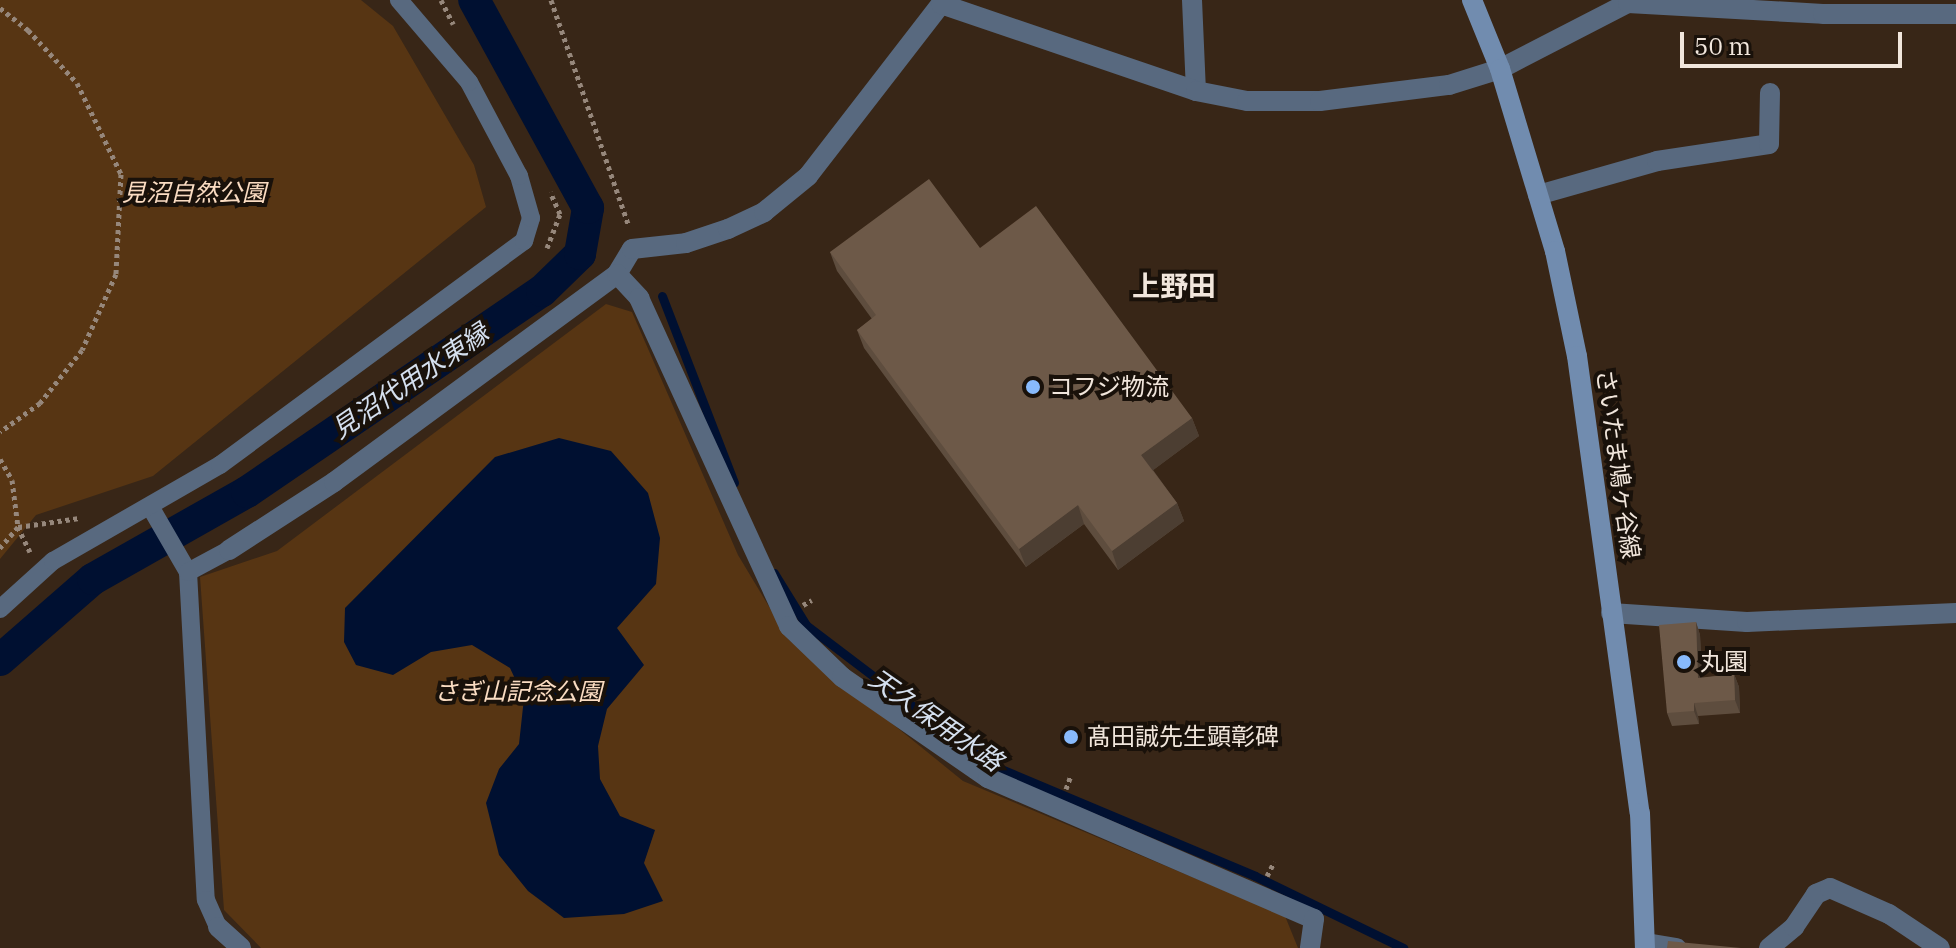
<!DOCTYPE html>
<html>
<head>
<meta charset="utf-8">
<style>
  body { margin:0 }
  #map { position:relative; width:1956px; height:948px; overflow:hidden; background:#382617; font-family:"IBM Plex Serif","Noto Sans JP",serif }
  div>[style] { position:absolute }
  .green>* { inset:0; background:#573513 }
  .water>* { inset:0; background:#001031 }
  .stream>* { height:9px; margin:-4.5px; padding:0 4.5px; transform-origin:4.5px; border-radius:4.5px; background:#001031 }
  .canal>* { height:32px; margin:-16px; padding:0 16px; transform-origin:16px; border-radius:16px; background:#001031 }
  .path>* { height:5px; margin-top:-2.5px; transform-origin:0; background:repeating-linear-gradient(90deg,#96877b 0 4px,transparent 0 8px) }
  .service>* { height:18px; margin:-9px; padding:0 9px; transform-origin:9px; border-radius:9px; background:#58697f }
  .minor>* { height:20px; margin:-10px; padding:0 10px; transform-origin:10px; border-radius:10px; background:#58697f }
  .secondary>* { height:20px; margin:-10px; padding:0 10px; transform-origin:10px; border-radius:10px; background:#718caf }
  .wall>* { inset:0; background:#5e4d3e }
  .shaded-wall>* { inset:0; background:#4c3e32 }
  .building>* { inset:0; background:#6d5948 }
  .dots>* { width:22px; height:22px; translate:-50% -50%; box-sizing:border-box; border:4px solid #19110a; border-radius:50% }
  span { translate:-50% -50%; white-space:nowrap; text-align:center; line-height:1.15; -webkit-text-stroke:8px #19110a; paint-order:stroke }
  .park-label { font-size:24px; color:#fadcc2; font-style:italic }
  .poi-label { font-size:24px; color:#f1e6dc }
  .left { translate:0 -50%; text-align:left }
  .street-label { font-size:24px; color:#f1e6dc }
  .water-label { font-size:26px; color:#d5e0ef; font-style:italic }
  .quarter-label { font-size:28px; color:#f1e6dc; font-weight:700 }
  .scale { position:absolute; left:1680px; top:32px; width:222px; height:36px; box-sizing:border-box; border:4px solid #f1e6dc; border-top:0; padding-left:10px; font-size:24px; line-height:28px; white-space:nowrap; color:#f1e6dc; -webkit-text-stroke:6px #19110a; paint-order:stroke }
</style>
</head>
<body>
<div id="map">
  <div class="green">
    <i style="clip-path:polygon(0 0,361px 0,393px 26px,474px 165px,486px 207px,153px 476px,36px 515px,0 559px)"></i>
    <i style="clip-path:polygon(606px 304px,632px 312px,738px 555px,789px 640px,963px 781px,1285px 916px,1298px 948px,261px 948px,224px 910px,200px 577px,277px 551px)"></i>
  </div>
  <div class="water">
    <i style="clip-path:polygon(559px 438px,611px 451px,648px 493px,660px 538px,656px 584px,617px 628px,644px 665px,607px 709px,598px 746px,600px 779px,620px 816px,655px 830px,644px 863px,663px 901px,624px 914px,564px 918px,528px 891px,499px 855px,486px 803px,499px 769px,519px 744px,524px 698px,510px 668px,472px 645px,431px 652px,393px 675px,356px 665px,344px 642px,345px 608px,495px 457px)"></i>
  </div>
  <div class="stream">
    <i style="left:662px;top:296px;width:200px;rotate:68.9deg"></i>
    <i style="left:774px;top:573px;width:61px;rotate:58.4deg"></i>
    <i style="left:806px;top:625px;width:230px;rotate:37.2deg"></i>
    <i style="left:989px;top:764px;width:289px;rotate:22.8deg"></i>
    <i style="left:1255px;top:876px;width:165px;rotate:25.9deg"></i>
  </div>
  <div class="canal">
    <i style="left:0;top:660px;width:123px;rotate:-41.1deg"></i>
    <i style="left:93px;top:579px;width:177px;rotate:-29.5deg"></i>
    <i style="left:247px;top:492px;width:357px;rotate:-34.3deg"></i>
    <i style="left:542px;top:291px;width:53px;rotate:-44.2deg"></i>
    <i style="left:580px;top:254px;width:47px;rotate:-80.1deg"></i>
    <i style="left:588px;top:208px;width:237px;rotate:-118.7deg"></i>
  </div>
  <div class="path">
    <i style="left:441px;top:0;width:27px;rotate:63deg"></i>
    <i style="left:551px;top:0;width:239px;rotate:71deg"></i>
    <i style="left:0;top:8px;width:36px;rotate:38deg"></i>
    <i style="left:28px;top:30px;width:72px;rotate:47.2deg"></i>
    <i style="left:77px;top:83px;width:101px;rotate:64.2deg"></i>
    <i style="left:121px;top:174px;width:100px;rotate:92.9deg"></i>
    <i style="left:116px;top:274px;width:83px;rotate:114.1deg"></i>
    <i style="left:82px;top:350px;width:68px;rotate:128.4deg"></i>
    <i style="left:40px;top:403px;width:49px;rotate:144.1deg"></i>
    <i style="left:547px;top:248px;width:36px;rotate:-69deg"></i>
    <i style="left:560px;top:214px;width:24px;rotate:-114deg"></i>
    <i style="left:0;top:459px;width:24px;rotate:60deg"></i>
    <i style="left:12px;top:480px;width:47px;rotate:82.7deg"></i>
    <i style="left:18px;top:527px;width:28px;rotate:131deg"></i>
    <i style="left:30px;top:552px;width:28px;rotate:-116deg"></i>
    <i style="left:18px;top:527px;width:62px;rotate:-8.4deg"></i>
    <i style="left:803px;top:605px;width:10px;rotate:-29deg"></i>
    <i style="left:1066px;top:789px;width:15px;rotate:-70deg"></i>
    <i style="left:1267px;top:876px;width:16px;rotate:-63deg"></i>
  </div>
  <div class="service">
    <i style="left:151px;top:508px;width:74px;rotate:60deg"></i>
    <i style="left:188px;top:572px;width:328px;rotate:86.9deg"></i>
    <i style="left:206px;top:900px;width:30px;rotate:66deg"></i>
    <i style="left:188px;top:572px;width:47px;rotate:-28.2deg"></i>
    <i style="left:0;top:609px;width:72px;rotate:-42.2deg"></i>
    <i style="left:53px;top:561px;width:193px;rotate:-29.9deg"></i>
    <i style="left:220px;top:465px;width:378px;rotate:-36.4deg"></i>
    <i style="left:524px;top:241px;width:24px;rotate:-73deg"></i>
    <i style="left:531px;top:218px;width:44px;rotate:-105.9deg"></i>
    <i style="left:519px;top:176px;width:106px;rotate:-118deg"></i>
    <i style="left:469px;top:82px;width:108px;rotate:-130.5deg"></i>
  </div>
  <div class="minor">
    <i style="left:1192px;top:0;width:91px;rotate:87.5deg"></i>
    <i style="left:1538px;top:195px;width:124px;rotate:-15.9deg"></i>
    <i style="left:1657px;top:161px;width:113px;rotate:-8.6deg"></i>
    <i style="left:1769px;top:144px;width:51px;rotate:-88.9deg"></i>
    <i style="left:617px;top:274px;width:29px;rotate:-59deg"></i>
    <i style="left:632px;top:249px;width:54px;rotate:-6.3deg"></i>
    <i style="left:686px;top:243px;width:44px;rotate:-18.4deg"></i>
    <i style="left:728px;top:229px;width:40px;rotate:-25deg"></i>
    <i style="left:764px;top:212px;width:57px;rotate:-39.3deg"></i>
    <i style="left:808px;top:176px;width:217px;rotate:-52.3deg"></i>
    <i style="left:941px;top:4px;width:269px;rotate:18.8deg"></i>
    <i style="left:1196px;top:91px;width:52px;rotate:11.1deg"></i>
    <i style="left:1247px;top:101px;width:73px"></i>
    <i style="left:1320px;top:101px;width:130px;rotate:-7.1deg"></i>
    <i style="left:1449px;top:85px;width:53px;rotate:-17.4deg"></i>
    <i style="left:1500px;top:69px;width:144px;rotate:-27.3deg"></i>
    <i style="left:1628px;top:3px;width:195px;rotate:3.2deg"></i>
    <i style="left:1823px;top:14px;width:133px"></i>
    <i style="left:229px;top:550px;width:125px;rotate:-32.9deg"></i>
    <i style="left:334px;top:482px;width:351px;rotate:-36.3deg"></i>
    <i style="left:617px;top:274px;width:33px;rotate:47deg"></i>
    <i style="left:639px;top:298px;width:361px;rotate:65.4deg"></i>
    <i style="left:789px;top:626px;width:74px;rotate:43.9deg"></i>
    <i style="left:842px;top:677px;width:178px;rotate:34.7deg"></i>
    <i style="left:988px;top:778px;width:355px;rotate:23.4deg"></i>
    <i style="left:1314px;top:919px;width:29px;rotate:98deg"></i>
    <i style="left:1611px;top:613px;width:136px;rotate:3.8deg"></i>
    <i style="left:1747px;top:622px;width:209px;rotate:-2.5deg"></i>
    <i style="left:218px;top:927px;width:31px;rotate:42deg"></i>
    <i style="left:1645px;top:943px;width:32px;rotate:9deg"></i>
    <i style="left:1769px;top:948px;width:33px;rotate:-40deg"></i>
    <i style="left:1794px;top:927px;width:40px;rotate:-56deg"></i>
    <i style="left:1816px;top:894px;width:15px;rotate:-23deg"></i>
    <i style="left:1830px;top:888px;width:64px;rotate:23.8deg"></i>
    <i style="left:1889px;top:914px;width:61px;rotate:33.7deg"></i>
  </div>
  <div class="secondary">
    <i style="left:1472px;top:0;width:74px;rotate:67.9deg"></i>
    <i style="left:1500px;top:69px;width:190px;rotate:73.2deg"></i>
    <i style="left:1555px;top:251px;width:107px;rotate:78.2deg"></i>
    <i style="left:1577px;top:356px;width:461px;rotate:82.2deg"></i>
    <i style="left:1640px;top:813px;width:135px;rotate:87.9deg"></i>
  </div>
  <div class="wall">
    <i style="clip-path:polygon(980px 248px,1192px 418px,1199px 436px,1153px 470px,1177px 503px,1184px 521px,1118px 570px,1084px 524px,1026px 567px,864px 348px,857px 330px,872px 319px,837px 271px,830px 252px)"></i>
    <i style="clip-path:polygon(1696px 622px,1700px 635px,1702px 678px,1734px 674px,1739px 687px,1740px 713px,1698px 716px,1699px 724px,1672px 726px,1667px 713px)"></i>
  </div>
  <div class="shaded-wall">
    <i style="clip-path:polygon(1192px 418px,1199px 436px,1148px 474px,1141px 455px)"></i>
    <i style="clip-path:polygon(1177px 503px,1184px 521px,1118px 570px,1112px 551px)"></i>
    <i style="clip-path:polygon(1078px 505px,1084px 524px,1026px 567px,1019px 549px)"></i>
    <i style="clip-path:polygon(1696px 622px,1700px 635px,1703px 691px,1698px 678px)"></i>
    <i style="clip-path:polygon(1734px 674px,1739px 687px,1740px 713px,1735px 700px)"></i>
    <i style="clip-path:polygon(1694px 703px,1698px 716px,1699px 724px,1694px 711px)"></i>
  </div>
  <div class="building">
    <i style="clip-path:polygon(929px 179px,980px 248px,1036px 206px,1192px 418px,1141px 455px,1177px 503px,1112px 551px,1078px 505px,1019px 549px,857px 330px,876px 315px,830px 252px)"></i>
    <i style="clip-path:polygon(1696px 622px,1698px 678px,1734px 674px,1735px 700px,1694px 703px,1694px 711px,1667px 713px,1659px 625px)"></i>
    <i style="clip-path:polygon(1668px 941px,1741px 948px,1667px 948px)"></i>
  </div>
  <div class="dots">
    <i style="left:1033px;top:387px;background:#88bafc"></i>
    <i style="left:1684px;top:662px;background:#88bafc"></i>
    <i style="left:1071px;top:737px;background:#88bafc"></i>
  </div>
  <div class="park-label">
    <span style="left:194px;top:193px">見沼自然公園</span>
    <span style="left:518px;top:692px">さぎ山記念公園</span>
  </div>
  <div class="poi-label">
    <span class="left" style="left:1049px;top:387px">コフジ物流</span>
    <span class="left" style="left:1700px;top:662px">丸園</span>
    <span class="left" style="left:1087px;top:737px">髙田誠先生顕彰碑</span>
  </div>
  <div class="street-label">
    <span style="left:1618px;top:464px;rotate:82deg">さいたま鳩ヶ谷線</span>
  </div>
  <div class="water-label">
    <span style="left:410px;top:381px;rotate:-34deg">見沼代用水東縁</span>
    <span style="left:936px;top:720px;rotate:35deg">天久保用水路</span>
  </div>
  <div class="quarter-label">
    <span style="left:1174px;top:286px">上野田</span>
  </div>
  <div class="scale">50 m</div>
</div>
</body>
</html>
